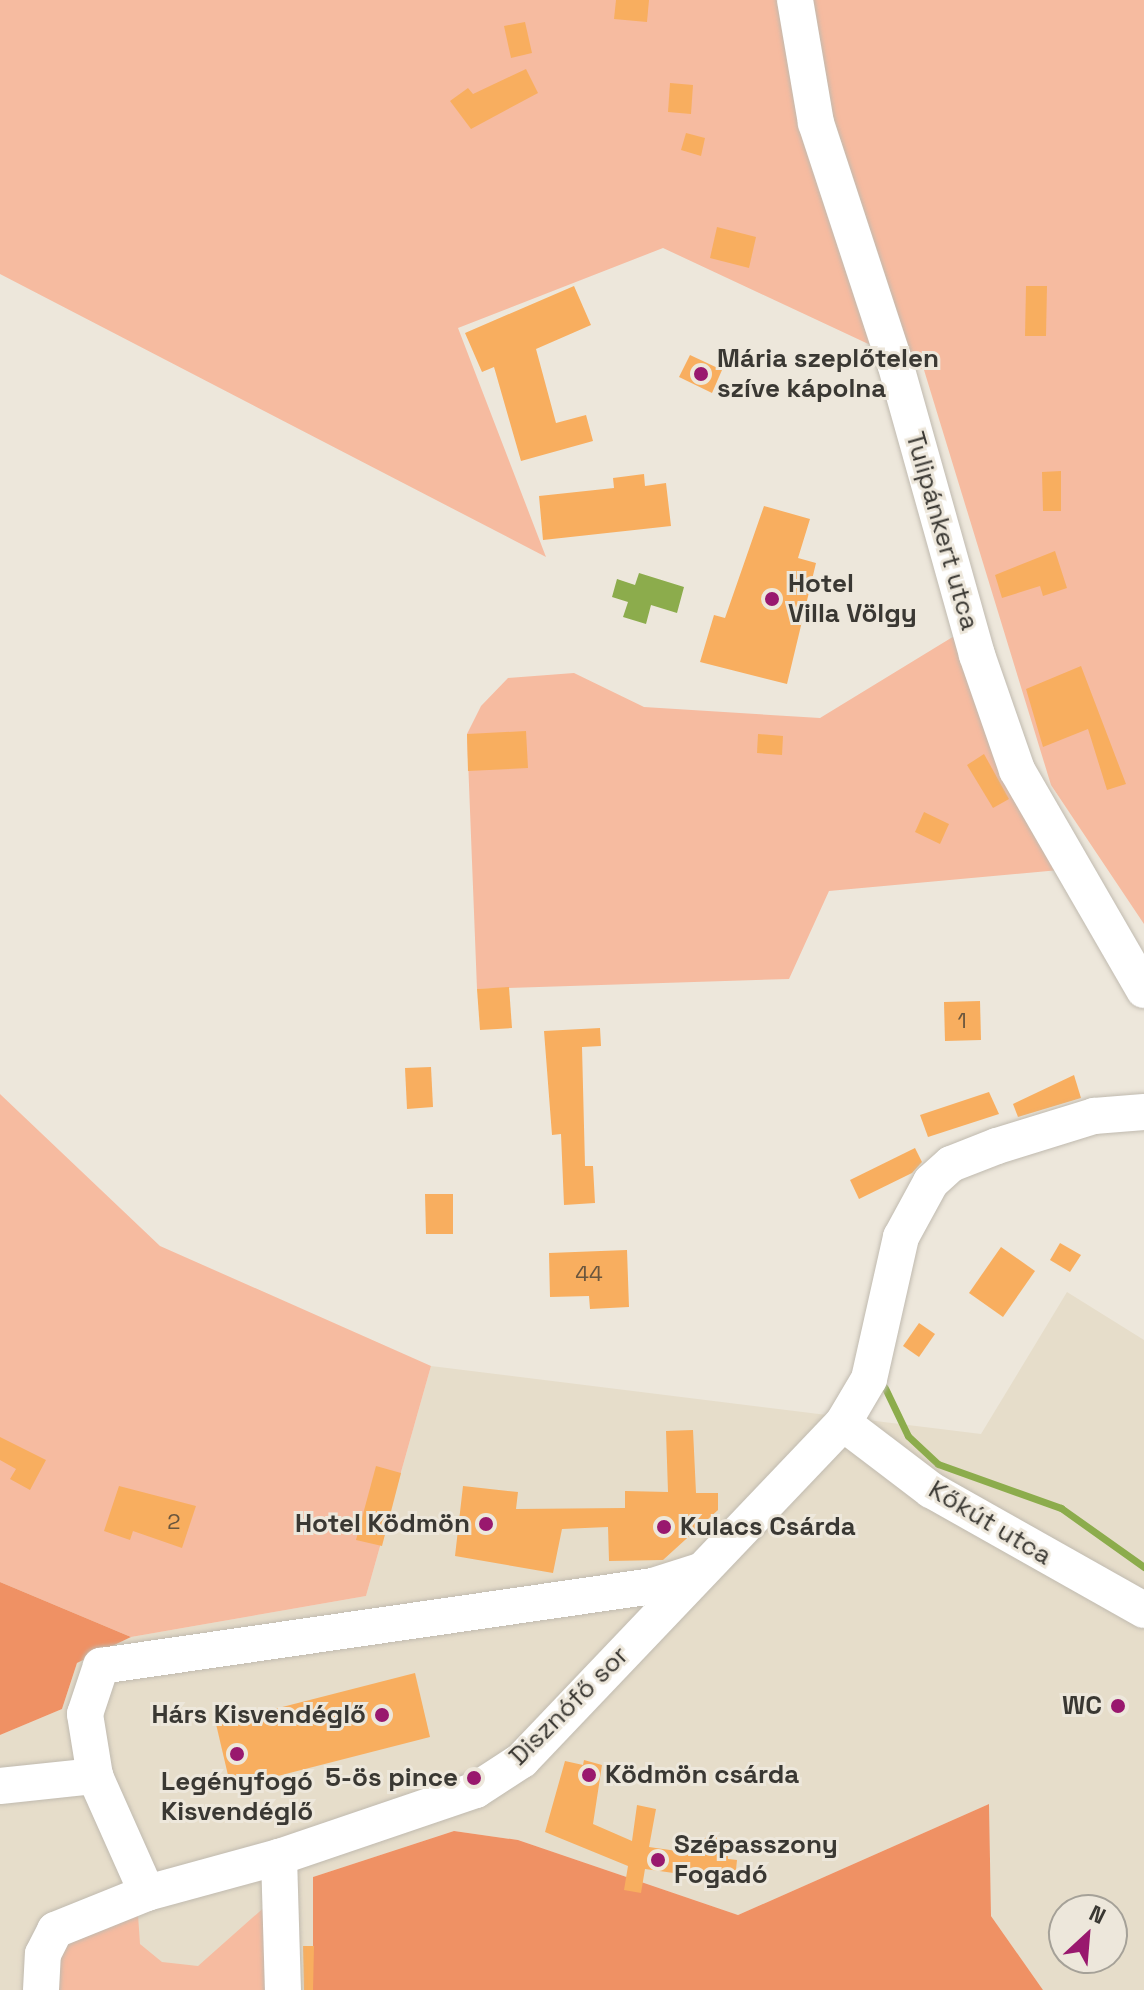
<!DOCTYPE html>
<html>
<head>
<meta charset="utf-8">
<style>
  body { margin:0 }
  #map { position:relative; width:1144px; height:1990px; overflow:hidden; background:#ede7db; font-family:"Space Grotesk",sans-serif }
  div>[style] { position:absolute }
  .built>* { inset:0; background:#e6ddca }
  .green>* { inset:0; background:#f6bba0 }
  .forest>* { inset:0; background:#ef9164 }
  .water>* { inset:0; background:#8cac4c }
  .stream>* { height:7px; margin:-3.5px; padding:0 3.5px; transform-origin:3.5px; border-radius:3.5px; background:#8cac4c }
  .building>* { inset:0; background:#f8ae5f }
  .roads { filter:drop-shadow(0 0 2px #c0baaf) drop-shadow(0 0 2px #c0baaf) }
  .minor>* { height:36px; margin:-18px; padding:0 18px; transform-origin:18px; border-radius:18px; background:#fff }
  .dots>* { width:22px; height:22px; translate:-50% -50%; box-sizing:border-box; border:4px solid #ede7db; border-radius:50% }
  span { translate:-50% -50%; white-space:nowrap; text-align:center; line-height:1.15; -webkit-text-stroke:6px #ede7db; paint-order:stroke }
  .number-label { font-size:22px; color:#6a563e }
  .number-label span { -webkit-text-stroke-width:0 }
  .poi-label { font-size:26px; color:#3a3833; font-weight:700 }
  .left { translate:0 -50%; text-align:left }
  .right { translate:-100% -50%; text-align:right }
  .street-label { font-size:26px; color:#3a3833 }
  .north { position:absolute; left:1048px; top:1894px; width:80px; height:80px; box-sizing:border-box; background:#ede7db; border:2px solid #a5a198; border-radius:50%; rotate:26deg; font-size:22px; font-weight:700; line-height:32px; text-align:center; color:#3a3833 }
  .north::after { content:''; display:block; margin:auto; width:28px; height:36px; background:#99186e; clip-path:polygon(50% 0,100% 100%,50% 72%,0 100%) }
</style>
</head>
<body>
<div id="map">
  <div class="built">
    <i style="clip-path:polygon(evenodd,1067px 1292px,1144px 1340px,1144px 1990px,1043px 1990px,991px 1916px,989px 1804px,738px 1915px,518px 1840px,454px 1831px,313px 1877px,313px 1990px,0 1990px,0 1735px,62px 1709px,77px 1663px,131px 1637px,366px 1596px,431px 1366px,981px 1434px,1067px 1292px,1064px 1910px,1112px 1910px,1112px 1958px,1064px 1958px,1064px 1910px)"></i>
  </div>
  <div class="green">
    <i style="clip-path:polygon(0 0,1144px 0,1144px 924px,1051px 785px,924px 370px,663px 248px,458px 328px,546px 557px,0 274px)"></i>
    <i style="clip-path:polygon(969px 627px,1070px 869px,829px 891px,789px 979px,477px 989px,467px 734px,481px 706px,508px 678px,574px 673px,644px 707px,820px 718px)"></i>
    <i style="clip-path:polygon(0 1094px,160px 1246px,431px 1366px,366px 1596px,131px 1637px,0 1582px)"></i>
    <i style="clip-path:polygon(277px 1896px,283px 1990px,41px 1990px,43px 1954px,138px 1915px,140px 1944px,162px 1962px,198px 1966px)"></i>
  </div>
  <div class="forest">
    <i style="clip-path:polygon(0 1582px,131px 1637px,77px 1663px,62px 1709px,0 1735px)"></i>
    <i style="clip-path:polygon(989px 1804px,991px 1916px,1043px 1990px,313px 1990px,313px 1877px,454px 1831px,518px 1840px,738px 1915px)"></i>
  </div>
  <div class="water">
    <i style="clip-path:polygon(639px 573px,684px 587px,677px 613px,651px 605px,646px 624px,623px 617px,628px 602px,612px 597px,617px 579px,635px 585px)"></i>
  </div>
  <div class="stream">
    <i style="left:885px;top:1388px;width:53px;rotate:64.4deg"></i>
    <i style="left:908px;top:1436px;width:41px;rotate:43deg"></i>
    <i style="left:938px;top:1464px;width:131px;rotate:19.7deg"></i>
    <i style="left:1061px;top:1508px;width:102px;rotate:35.4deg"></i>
  </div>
  <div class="building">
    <i style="clip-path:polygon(616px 0,649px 0,647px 22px,614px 19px)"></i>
    <i style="clip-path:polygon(525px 22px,532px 53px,511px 58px,504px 26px)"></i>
    <i style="clip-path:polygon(526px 69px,538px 93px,471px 129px,450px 101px,468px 88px,473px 94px)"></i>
    <i style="clip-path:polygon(670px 83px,693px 85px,691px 114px,668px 112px)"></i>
    <i style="clip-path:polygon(686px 133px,705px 138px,701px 156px,681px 150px)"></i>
    <i style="clip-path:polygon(717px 227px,756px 237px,749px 268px,710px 258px)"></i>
    <i style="clip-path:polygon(574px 286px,591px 325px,536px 349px,556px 423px,586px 415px,593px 441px,521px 461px,494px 367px,482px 372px,465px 333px)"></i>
    <i style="clip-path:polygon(1026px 286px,1047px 286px,1046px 336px,1025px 336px)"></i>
    <i style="clip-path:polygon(690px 355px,722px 370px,712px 393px,679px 377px)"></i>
    <i style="clip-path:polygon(1061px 471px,1061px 511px,1043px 511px,1042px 472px)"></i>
    <i style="clip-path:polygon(644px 474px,645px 486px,666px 483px,671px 526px,543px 540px,539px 496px,614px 488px,613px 478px)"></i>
    <i style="clip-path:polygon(764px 506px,810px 519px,798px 558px,816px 563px,787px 684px,700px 662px,714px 615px,725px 618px)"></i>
    <i style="clip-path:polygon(1055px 551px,1067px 588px,1043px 596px,1040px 586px,1002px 598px,995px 575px)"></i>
    <i style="clip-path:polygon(1081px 666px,1126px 784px,1107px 790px,1088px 729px,1043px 747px,1026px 689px)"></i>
    <i style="clip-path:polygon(526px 731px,528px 768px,468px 771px,467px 734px)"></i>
    <i style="clip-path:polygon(758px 734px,783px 736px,782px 755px,757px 753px)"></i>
    <i style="clip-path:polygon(984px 754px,1009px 799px,993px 808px,967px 765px)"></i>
    <i style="clip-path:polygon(924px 812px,949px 824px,940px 844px,915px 832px)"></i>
    <i style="clip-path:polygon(509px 987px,512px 1028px,480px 1030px,477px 989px)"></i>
    <i style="clip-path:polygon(980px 1001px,981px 1040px,945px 1041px,944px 1002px)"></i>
    <i style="clip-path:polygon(600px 1028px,601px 1046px,582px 1047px,585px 1166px,593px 1166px,595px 1203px,564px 1205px,561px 1134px,552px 1135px,544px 1031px)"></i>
    <i style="clip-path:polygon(431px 1067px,433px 1107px,407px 1109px,405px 1068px)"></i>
    <i style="clip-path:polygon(1074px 1075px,1081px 1098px,1018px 1117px,1013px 1104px)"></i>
    <i style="clip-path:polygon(989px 1092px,999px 1114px,928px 1137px,920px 1115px)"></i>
    <i style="clip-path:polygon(915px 1148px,922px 1162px,912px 1173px,859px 1199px,850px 1180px)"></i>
    <i style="clip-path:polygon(425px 1194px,453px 1194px,453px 1234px,426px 1234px)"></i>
    <i style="clip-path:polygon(1060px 1243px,1081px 1255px,1070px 1272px,1050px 1260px)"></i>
    <i style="clip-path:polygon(1001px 1247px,1035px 1271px,1003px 1317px,969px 1293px)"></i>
    <i style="clip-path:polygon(627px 1250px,629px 1307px,590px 1309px,589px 1296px,550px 1297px,549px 1253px)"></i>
    <i style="clip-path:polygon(919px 1323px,935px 1334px,919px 1357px,903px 1346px)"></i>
    <i style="clip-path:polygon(693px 1430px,696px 1493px,718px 1493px,718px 1510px,663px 1560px,609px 1561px,608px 1527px,562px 1529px,553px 1573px,455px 1556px,463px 1486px,518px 1492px,516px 1509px,625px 1508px,625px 1491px,668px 1492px,666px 1431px)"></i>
    <i style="clip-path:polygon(0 1437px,46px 1460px,30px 1490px,10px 1479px,16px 1469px,0 1460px)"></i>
    <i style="clip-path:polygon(376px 1466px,401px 1473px,382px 1546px,356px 1540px)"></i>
    <i style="clip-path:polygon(119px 1486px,196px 1506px,182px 1548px,133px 1531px,130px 1540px,104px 1531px)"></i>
    <i style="clip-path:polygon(415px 1673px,430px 1737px,231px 1788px,216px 1724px)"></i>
    <i style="clip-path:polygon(584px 1760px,602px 1765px,593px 1824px,632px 1841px,637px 1805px,656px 1809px,649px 1847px,705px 1855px,704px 1838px,728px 1837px,728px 1859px,737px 1860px,736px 1870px,688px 1875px,645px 1869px,641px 1893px,624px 1890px,628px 1866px,545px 1832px,565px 1761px,583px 1765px)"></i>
    <i style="clip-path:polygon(303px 1946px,314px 1946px,313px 1990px,304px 1990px)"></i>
  </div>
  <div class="roads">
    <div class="minor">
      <i style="left:795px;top:0;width:125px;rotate:80.3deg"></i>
      <i style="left:816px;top:123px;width:253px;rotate:71.8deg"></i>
      <i style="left:895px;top:363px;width:303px;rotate:74.3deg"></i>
      <i style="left:977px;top:655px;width:122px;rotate:70.8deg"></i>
      <i style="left:1017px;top:770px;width:254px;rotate:60deg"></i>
      <i style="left:843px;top:1423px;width:111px;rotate:37.3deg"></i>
      <i style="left:931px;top:1490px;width:244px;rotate:29.4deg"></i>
      <i style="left:0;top:1786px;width:96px;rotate:-6deg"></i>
      <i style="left:279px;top:1857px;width:133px;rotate:88.3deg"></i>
      <i style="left:147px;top:1893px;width:128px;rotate:-114deg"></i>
      <i style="left:95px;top:1776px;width:63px;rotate:-99.2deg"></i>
      <i style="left:85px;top:1714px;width:51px;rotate:-71.6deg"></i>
      <i style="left:101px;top:1666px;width:558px;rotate:-8.25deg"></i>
      <i style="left:653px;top:1586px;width:49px;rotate:-17.7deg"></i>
      <i style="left:41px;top:1990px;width:36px;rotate:-87deg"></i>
      <i style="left:43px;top:1954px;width:27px;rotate:-63deg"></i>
      <i style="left:55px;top:1930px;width:99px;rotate:-21.9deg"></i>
      <i style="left:147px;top:1893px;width:137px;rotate:-15.3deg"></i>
      <i style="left:279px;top:1857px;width:208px;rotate:-18.8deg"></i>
      <i style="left:476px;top:1790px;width:55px;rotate:-33.1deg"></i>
      <i style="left:522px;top:1760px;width:465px;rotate:-46.4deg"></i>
      <i style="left:843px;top:1423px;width:51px;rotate:-59.4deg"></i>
      <i style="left:869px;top:1379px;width:146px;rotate:-77.3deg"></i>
      <i style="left:901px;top:1237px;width:63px;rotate:-61.4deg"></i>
      <i style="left:931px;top:1182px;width:27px;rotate:-42deg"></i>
      <i style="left:951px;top:1164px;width:49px;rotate:-21.4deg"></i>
      <i style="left:997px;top:1146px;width:102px;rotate:-17.2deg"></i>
      <i style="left:1094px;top:1116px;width:50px;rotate:-4.6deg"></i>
    </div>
  </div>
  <div class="dots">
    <i style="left:701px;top:374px;background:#99186e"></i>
    <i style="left:772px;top:599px;background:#99186e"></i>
    <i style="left:486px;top:1524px;background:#99186e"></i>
    <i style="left:664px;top:1527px;background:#99186e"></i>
    <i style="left:1118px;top:1706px;background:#99186e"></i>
    <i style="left:382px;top:1715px;background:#99186e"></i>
    <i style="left:237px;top:1754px;background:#99186e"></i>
    <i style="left:589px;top:1775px;background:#99186e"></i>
    <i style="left:474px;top:1778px;background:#99186e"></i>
    <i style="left:658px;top:1860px;background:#99186e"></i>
  </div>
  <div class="number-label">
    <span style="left:962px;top:1021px">1</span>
    <span style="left:589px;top:1274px">44</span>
    <span style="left:174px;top:1522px">2</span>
  </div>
  <div class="poi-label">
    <span class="left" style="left:717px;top:374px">Mária szeplőtelen<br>szíve kápolna</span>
    <span class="left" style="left:788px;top:599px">Hotel<br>Villa Völgy</span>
    <span class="right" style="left:470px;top:1524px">Hotel Ködmön</span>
    <span class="left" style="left:680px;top:1527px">Kulacs Csárda</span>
    <span class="right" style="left:1102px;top:1706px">WC</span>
    <span class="right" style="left:366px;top:1715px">Hárs Kisvendéglő</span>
    <span class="left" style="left:605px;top:1775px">Ködmön csárda</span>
    <span class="right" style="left:458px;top:1778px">5-ös pince</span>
    <span style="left:237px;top:1797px">Legényfogó<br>Kisvendéglő</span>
    <span class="left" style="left:674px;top:1860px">Szépasszony<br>Fogadó</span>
  </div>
  <div class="street-label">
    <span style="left:942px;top:531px;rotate:74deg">Tulipánkert utca</span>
    <span style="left:990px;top:1523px;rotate:31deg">Kőkút utca</span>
    <span style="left:569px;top:1706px;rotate:-45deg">Disznófő sor</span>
  </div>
  <div class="north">N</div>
</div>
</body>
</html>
